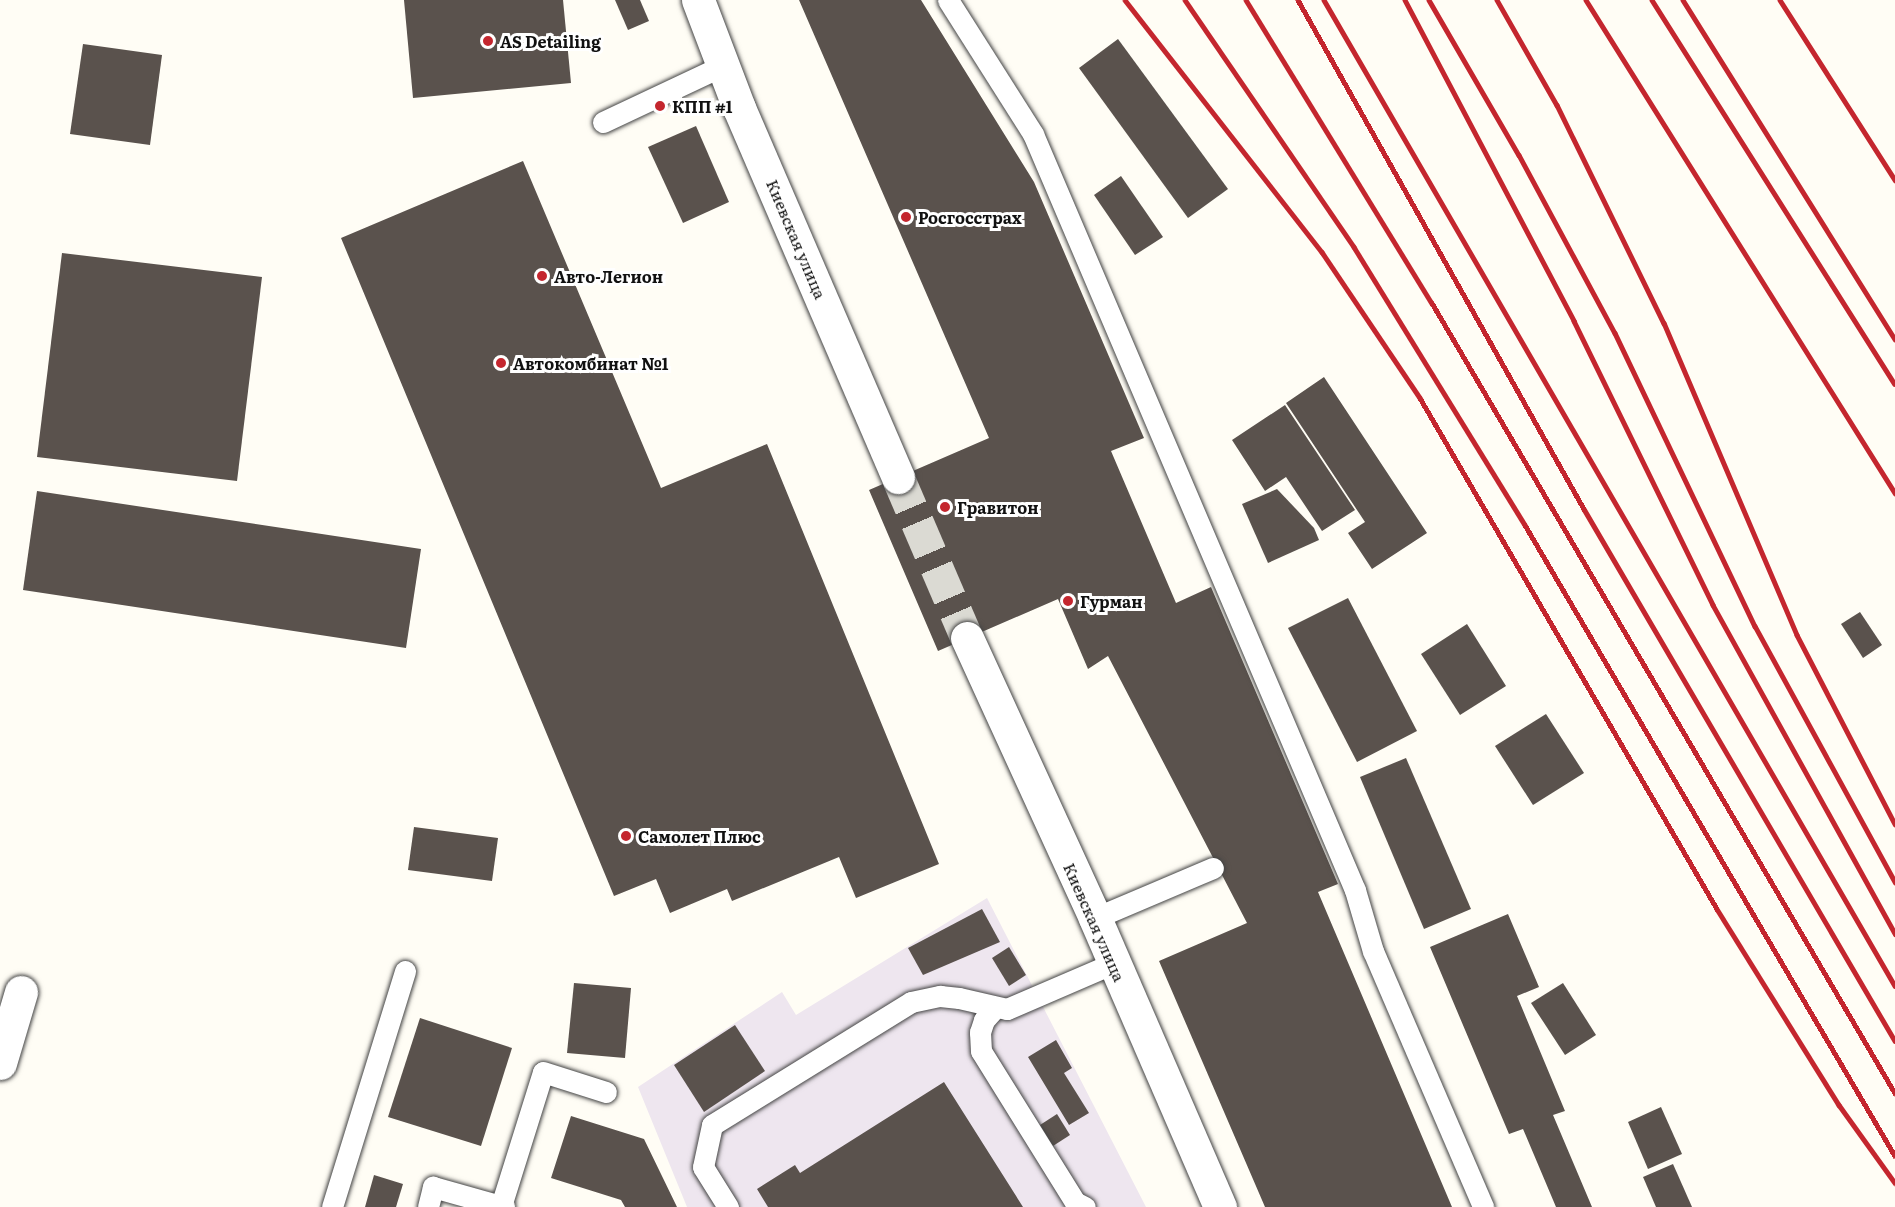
<!DOCTYPE html>
<html>
<head>
<meta charset="utf-8">
<style>
  body { margin:0 }
  #map { position:relative; width:1895px; height:1207px; overflow:hidden; background:#fffdf5; font-family:Literata,serif }
  div>[style] { position:absolute }
  .industrial>* { inset:0; background:#eee6ef }
  .building>* { inset:0; background:#5a524d }
  .street-tunnel>* { height:33px; margin-top:-16.5px; transform-origin:0; background:repeating-linear-gradient(90deg,#dbdad3 0 33px,transparent 0 49px) }
  .roads { filter:drop-shadow(0 0 2px #444) drop-shadow(0 0 2px #444) }
  .lane>* { height:21px; margin:-10.5px; padding:0 10.5px; transform-origin:10.5px; border-radius:10.5px; background:#fff }
  .street>* { height:33px; margin:-16.5px; padding:0 16.5px; transform-origin:16.5px; border-radius:16.5px; background:#fff }
  .rail>* { height:4.5px; margin:-2.25px; padding:0 2.25px; transform-origin:2.25px; border-radius:2.25px; background:#c4262e }
  .dots>* { width:16px; height:16px; translate:-50% -50%; box-sizing:border-box; border:3px solid #fff; border-radius:50% }
  span { translate:-50% -50%; white-space:nowrap; text-align:center; line-height:1.15; -webkit-text-stroke:6px #fff; paint-order:stroke }
  .poi-label { font-size:16px; color:#111; font-weight:700 }
  .left { translate:0 -50%; text-align:left }
  .street-label { font-size:16px; color:#111 }
</style>
</head>
<body>
<div id="map">
  <div class="industrial">
    <i style="clip-path:polygon(987px 898px,1146px 1207px,687px 1207px,638px 1087px,782px 992px,796px 1015px)"></i>
  </div>
  <div class="building">
    <i style="clip-path:polygon(404px 0,563px 0,571px 83px,413px 98px)"></i>
    <i style="clip-path:polygon(615px 0,640px 0,649px 21px,628px 30px)"></i>
    <i style="clip-path:polygon(799px 0,921px 0,1034px 182px,1144px 438px,1111px 451px,1176px 603px,1211px 587px,1338px 884px,1318px 892px,1452px 1207px,1265px 1207px,1159px 961px,1247px 923px,1108px 656px,1088px 669px,1058px 599px,938px 651px,869px 490px,989px 438px)"></i>
    <i style="clip-path:polygon(1118px 39px,1228px 189px,1188px 218px,1079px 68px)"></i>
    <i style="clip-path:polygon(83px 44px,162px 55px,150px 145px,70px 134px)"></i>
    <i style="clip-path:polygon(696px 126px,729px 202px,683px 223px,648px 147px)"></i>
    <i style="clip-path:polygon(523px 161px,661px 488px,767px 444px,939px 864px,856px 898px,839px 857px,732px 901px,727px 889px,670px 913px,656px 879px,614px 896px,341px 238px)"></i>
    <i style="clip-path:polygon(1121px 176px,1163px 237px,1135px 255px,1094px 195px)"></i>
    <i style="clip-path:polygon(62px 253px,262px 277px,237px 481px,37px 457px)"></i>
    <i style="clip-path:polygon(1324px 377px,1427px 533px,1372px 569px,1348px 533px,1365px 522px,1286px 403px)"></i>
    <i style="clip-path:polygon(1285px 405px,1355px 510px,1322px 531px,1286px 477px,1265px 491px,1232px 440px)"></i>
    <i style="clip-path:polygon(1277px 489px,1314px 528px,1319px 540px,1268px 563px,1242px 504px)"></i>
    <i style="clip-path:polygon(37px 491px,421px 549px,406px 648px,23px 590px)"></i>
    <i style="clip-path:polygon(1348px 598px,1417px 731px,1357px 762px,1288px 628px)"></i>
    <i style="clip-path:polygon(1860px 612px,1882px 645px,1863px 658px,1841px 624px)"></i>
    <i style="clip-path:polygon(1467px 624px,1506px 686px,1460px 715px,1421px 654px)"></i>
    <i style="clip-path:polygon(1546px 714px,1584px 773px,1533px 805px,1495px 746px)"></i>
    <i style="clip-path:polygon(1406px 758px,1471px 909px,1424px 929px,1360px 777px)"></i>
    <i style="clip-path:polygon(414px 827px,498px 838px,492px 881px,408px 870px)"></i>
    <i style="clip-path:polygon(982px 909px,1000px 942px,923px 975px,908px 948px)"></i>
    <i style="clip-path:polygon(1508px 914px,1539px 987px,1517px 996px,1565px 1111px,1553px 1115px,1592px 1207px,1556px 1207px,1523px 1129px,1509px 1134px,1430px 947px)"></i>
    <i style="clip-path:polygon(1009px 947px,1026px 975px,1009px 986px,992px 958px)"></i>
    <i style="clip-path:polygon(574px 983px,631px 988px,625px 1058px,567px 1053px)"></i>
    <i style="clip-path:polygon(1563px 983px,1596px 1035px,1565px 1055px,1531px 1003px)"></i>
    <i style="clip-path:polygon(420px 1018px,512px 1048px,481px 1146px,388px 1117px)"></i>
    <i style="clip-path:polygon(735px 1025px,765px 1071px,704px 1112px,674px 1065px)"></i>
    <i style="clip-path:polygon(1056px 1040px,1072px 1068px,1064px 1073px,1089px 1113px,1069px 1125px,1028px 1057px)"></i>
    <i style="clip-path:polygon(944px 1082px,1023px 1207px,768px 1207px,757px 1189px,795px 1165px,800px 1173px)"></i>
    <i style="clip-path:polygon(1661px 1107px,1682px 1154px,1648px 1169px,1628px 1122px)"></i>
    <i style="clip-path:polygon(1057px 1114px,1070px 1135px,1053px 1146px,1040px 1125px)"></i>
    <i style="clip-path:polygon(571px 1116px,644px 1139px,677px 1207px,625px 1207px,621px 1200px,551px 1178px)"></i>
    <i style="clip-path:polygon(1673px 1164px,1692px 1207px,1656px 1207px,1643px 1177px)"></i>
    <i style="clip-path:polygon(374px 1175px,403px 1184px,396px 1207px,365px 1207px)"></i>
  </div>
  <div class="street-tunnel">
    <i style="left:898px;top:477px;width:175px;rotate:66.8deg"></i>
  </div>
  <div class="roads">
    <div class="lane">
      <i style="left:948px;top:0;width:159px;rotate:57.6deg"></i>
      <i style="left:1033px;top:134px;width:822px;rotate:66.93deg"></i>
      <i style="left:1355px;top:890px;width:64px;rotate:73.6deg"></i>
      <i style="left:1373px;top:951px;width:279px;rotate:66.7deg"></i>
      <i style="left:603px;top:122px;width:132px;rotate:-25.2deg"></i>
      <i style="left:1095px;top:918px;width:128px;rotate:-23deg"></i>
      <i style="left:994px;top:1009px;width:15px;rotate:132deg"></i>
      <i style="left:984px;top:1020px;width:13px;rotate:108deg"></i>
      <i style="left:980px;top:1032px;width:19px;rotate:87deg"></i>
      <i style="left:981px;top:1051px;width:178px;rotate:58.1deg"></i>
      <i style="left:1075px;top:1202px;width:11px;rotate:27deg"></i>
      <i style="left:501px;top:1206px;width:140px;rotate:-72.6deg"></i>
      <i style="left:543px;top:1072px;width:66px;rotate:17.6deg"></i>
      <i style="left:332px;top:1207px;width:247px;rotate:-72.8deg"></i>
      <i style="left:428px;top:1207px;width:21px;rotate:-76deg"></i>
      <i style="left:433px;top:1187px;width:74px;rotate:15.7deg"></i>
      <i style="left:728px;top:1207px;width:47px;rotate:-122deg"></i>
      <i style="left:703px;top:1167px;width:43px;rotate:-77.9deg"></i>
      <i style="left:712px;top:1125px;width:234px;rotate:-31.7deg"></i>
      <i style="left:911px;top:1002px;width:30px;rotate:-12deg"></i>
      <i style="left:940px;top:996px;width:19px;rotate:6deg"></i>
      <i style="left:959px;top:998px;width:49px;rotate:12.9deg"></i>
      <i style="left:1007px;top:1009px;width:116px;rotate:-23.3deg"></i>
    </div>
    <div class="street">
      <i style="left:698px;top:0;width:116px;rotate:69.2deg"></i>
      <i style="left:739px;top:108px;width:402px;rotate:66.7deg"></i>
      <i style="left:967px;top:638px;width:308px;rotate:65.4deg"></i>
      <i style="left:1095px;top:918px;width:315px;rotate:66.6deg"></i>
      <i style="left:0;top:1063px;width:74px;rotate:-73.5deg"></i>
    </div>
  </div>
  <div class="rail">
    <i style="left:1125px;top:0;width:320px;rotate:52deg"></i>
    <i style="left:1322px;top:252px;width:176px;rotate:56.1deg"></i>
    <i style="left:1420px;top:398px;width:591px;rotate:59.83deg"></i>
    <i style="left:1717px;top:909px;width:231px;rotate:58.1deg"></i>
    <i style="left:1839px;top:1105px;width:96px;rotate:54.3deg"></i>
    <i style="left:1185px;top:0;width:299px;rotate:55.6deg"></i>
    <i style="left:1354px;top:247px;width:326px;rotate:58.4deg"></i>
    <i style="left:1525px;top:525px;width:731px;rotate:59.61deg"></i>
    <i style="left:1246px;top:0;width:356px;rotate:58.5deg"></i>
    <i style="left:1432px;top:303px;width:916px;rotate:59.63deg"></i>
    <i style="left:1298px;top:0;width:584px;rotate:60.67deg"></i>
    <i style="left:1584px;top:509px;width:616px;rotate:59.69deg"></i>
    <i style="left:1324px;top:0;width:1139px;rotate:59.92deg"></i>
    <i style="left:1405px;top:0;width:363px;rotate:62.2deg"></i>
    <i style="left:1574px;top:321px;width:316px;rotate:63.9deg"></i>
    <i style="left:1713px;top:605px;width:376px;rotate:61deg"></i>
    <i style="left:1429px;top:0;width:179px;rotate:59.9deg"></i>
    <i style="left:1519px;top:155px;width:202px;rotate:61.7deg"></i>
    <i style="left:1615px;top:333px;width:325px;rotate:64.5deg"></i>
    <i style="left:1755px;top:626px;width:292px;rotate:61.3deg"></i>
    <i style="left:1497px;top:0;width:121px;rotate:60.3deg"></i>
    <i style="left:1557px;top:105px;width:243px;rotate:63.9deg"></i>
    <i style="left:1664px;top:323px;width:339px;rotate:66.9deg"></i>
    <i style="left:1797px;top:635px;width:213px;rotate:62.6deg"></i>
    <i style="left:1586px;top:0;width:582px;rotate:57.92deg"></i>
    <i style="left:1652px;top:0;width:454px;rotate:57.7deg"></i>
    <i style="left:1683px;top:0;width:400px;rotate:58deg"></i>
    <i style="left:1780px;top:0;width:214px;rotate:57.4deg"></i>
  </div>
  <div class="dots">
    <i style="left:488px;top:41px;background:#c4262e"></i>
    <i style="left:660px;top:106px;background:#c4262e"></i>
    <i style="left:906px;top:217px;background:#c4262e"></i>
    <i style="left:542px;top:276px;background:#c4262e"></i>
    <i style="left:501px;top:363px;background:#c4262e"></i>
    <i style="left:945px;top:507px;background:#c4262e"></i>
    <i style="left:1068px;top:601px;background:#c4262e"></i>
    <i style="left:626px;top:836px;background:#c4262e"></i>
  </div>
  <div class="poi-label">
    <span class="left" style="left:500px;top:41px">AS Detailing</span>
    <span class="left" style="left:672px;top:106px">КПП #1</span>
    <span class="left" style="left:918px;top:217px">Росгосстрах</span>
    <span class="left" style="left:554px;top:276px">Авто-Легион</span>
    <span class="left" style="left:513px;top:363px">Автокомбинат №1</span>
    <span class="left" style="left:957px;top:507px">Гравитон</span>
    <span class="left" style="left:1080px;top:601px">Гурман</span>
    <span class="left" style="left:638px;top:836px">Самолет Плюс</span>
  </div>
  <div class="street-label">
    <span style="left:797px;top:239px;rotate:67deg">Киевская улица</span>
    <span style="left:1095px;top:922px;rotate:66deg">Киевская улица</span>
  </div>
</div>
</body>
</html>
